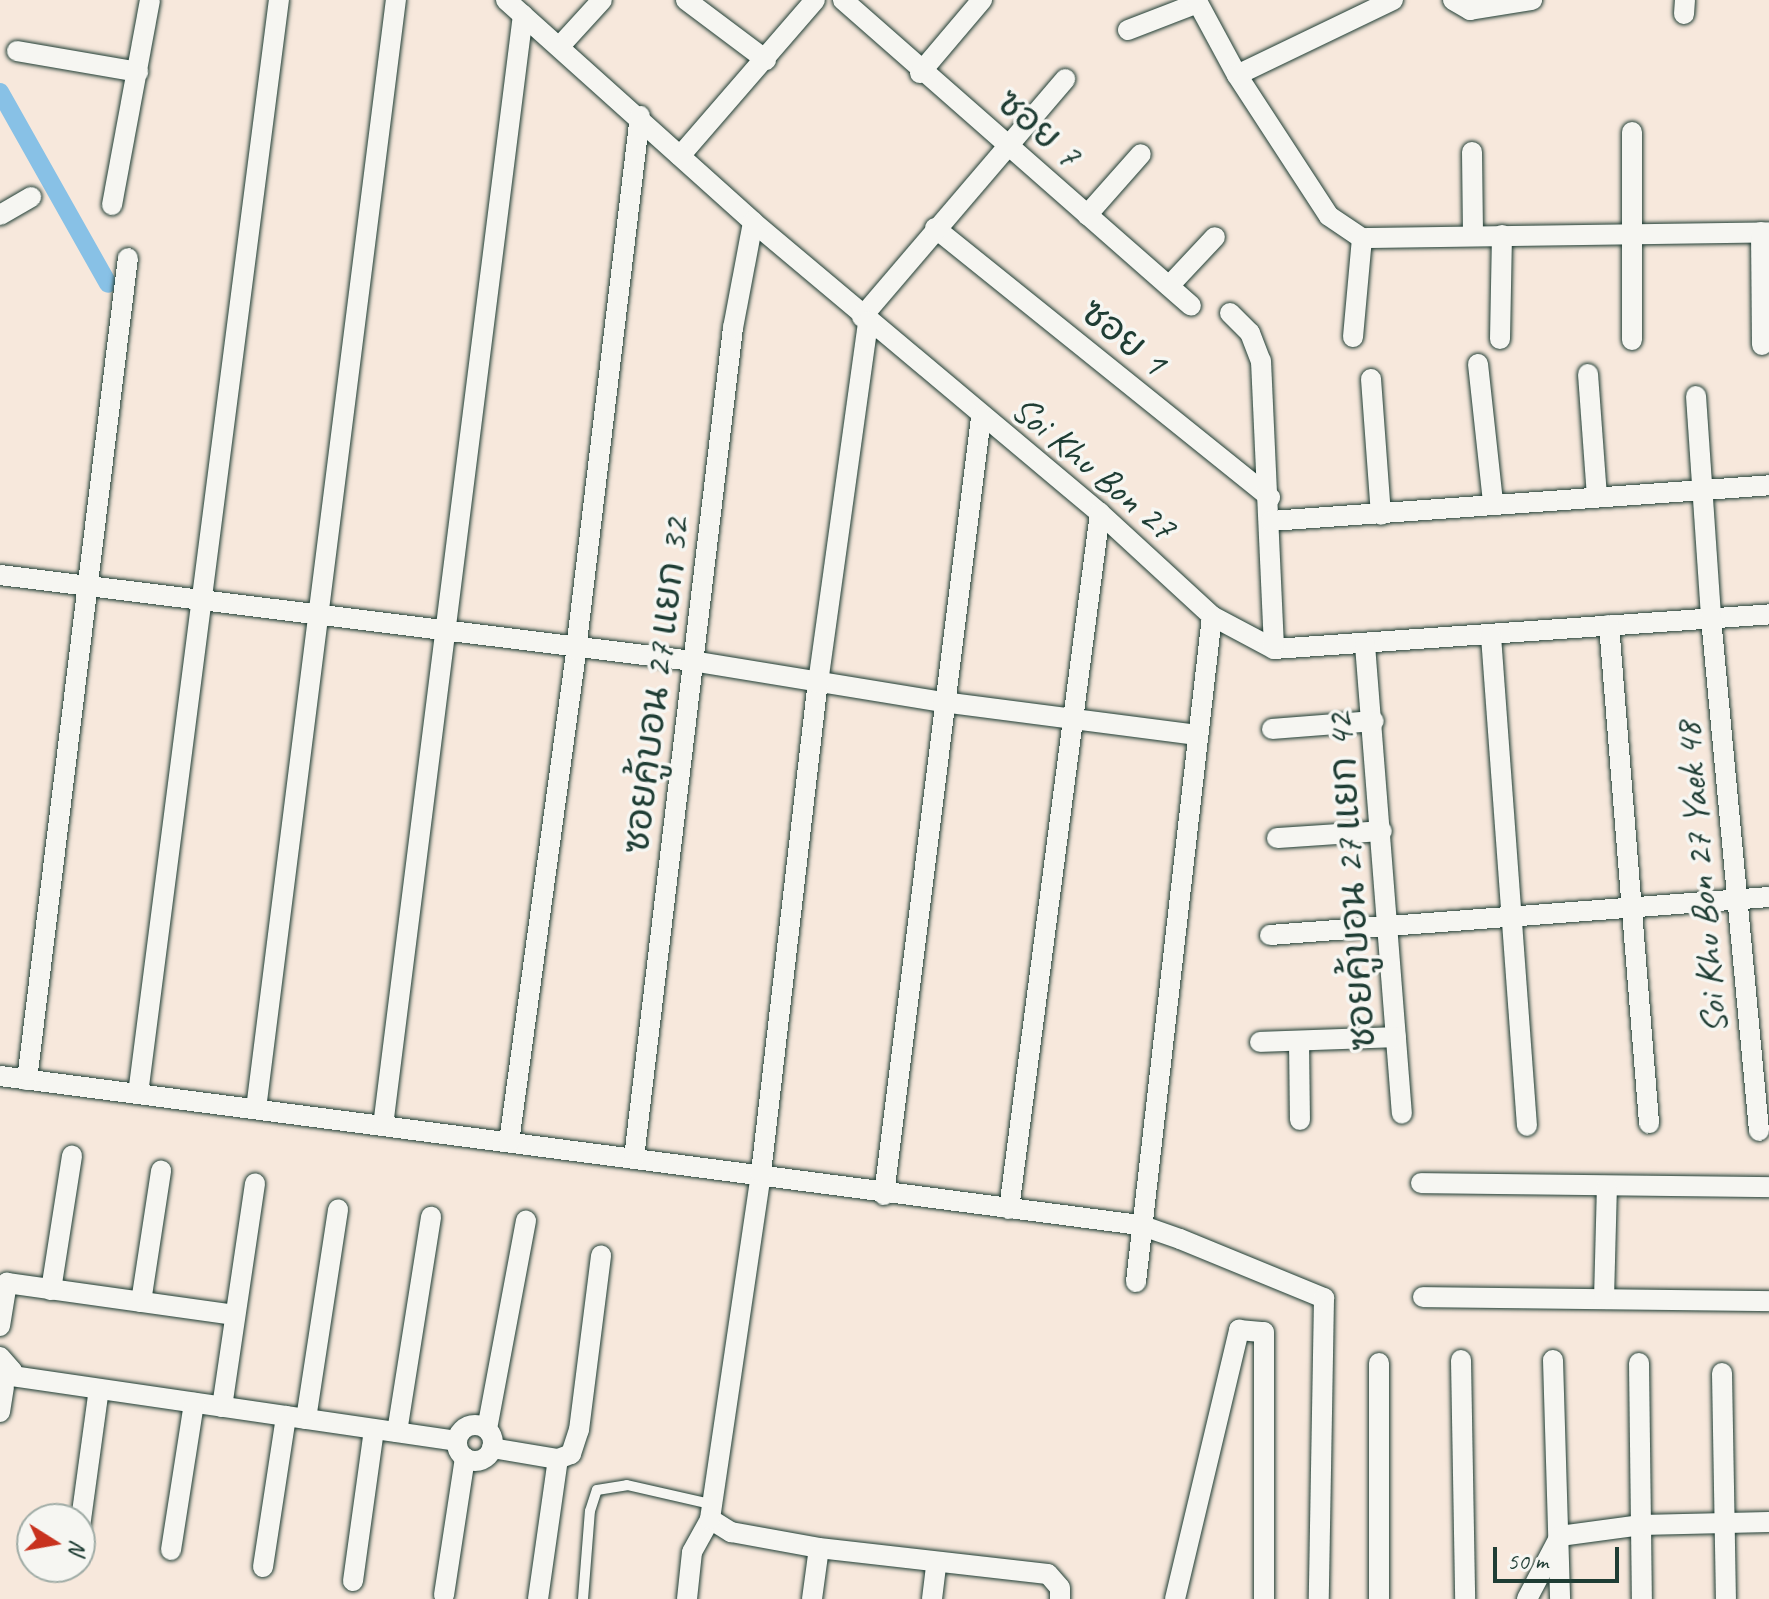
<!DOCTYPE html>
<html>
<head>
<meta charset="utf-8">
<style>
  body { margin:0 }
  #map { position:relative; width:1769px; height:1599px; overflow:hidden; background:#f7e8dc; font-family:Caveat,"Playpen Sans Thai",sans-serif }
  div>[style] { position:absolute }
  .canal>* { height:18px; margin:-9px; padding:0 9px; transform-origin:9px; border-radius:9px; background:#88c1e6 }
  .roads { filter:drop-shadow(0 0 2px #1f3d34) drop-shadow(0 0 2px #1f3d34) }
  .lane>* { height:10px; margin:-5px; padding:0 5px; transform-origin:5px; border-radius:5px; background:#f6f6f2 }
  .street>* { height:20px; margin:-10px; padding:0 10px; transform-origin:10px; border-radius:10px; background:#f6f6f2 }
  .street>.ring { margin:-10px; padding:0; box-sizing:content-box; background:none; border:20px solid #f6f6f2; border-radius:50% }
  span { translate:-50% -50%; white-space:nowrap; text-align:center; line-height:1.15; -webkit-text-stroke:7px #f6f6f2; paint-order:stroke }
  .street-label { font-size:38px; color:#1f3d34 }
  .north { position:absolute; left:16px; top:1503px; width:80px; height:80px; box-sizing:border-box; background:#f6f6f2; border:2px solid #a0aca6; border-radius:50%; rotate:101deg; font-size:22px; font-weight:700; line-height:32px; text-align:center; color:#1f3d34 }
  .north::after { content:''; display:block; margin:auto; width:28px; height:36px; background:#c8321e; clip-path:polygon(50% 0,100% 100%,50% 72%,0 100%) }
  .scale { position:absolute; left:1493px; top:1547px; width:126px; height:36px; box-sizing:border-box; border:4px solid #1f3d34; border-top:0; padding-left:10px; font-size:24px; line-height:28px; white-space:nowrap; color:#1f3d34; -webkit-text-stroke:6px #f6f6f2; paint-order:stroke }
</style>
</head>
<body>
<div id="map">
  <div class="canal">
    <i style="left:0;top:92px;width:220px;rotate:60.6deg"></i>
  </div>
  <div class="roads">
    <div class="lane">
      <i style="left:583px;top:1599px;width:88px;rotate:-85.5deg"></i>
      <i style="left:590px;top:1511px;width:22px;rotate:-72deg"></i>
      <i style="left:597px;top:1490px;width:30px;rotate:-9deg"></i>
      <i style="left:627px;top:1485px;width:85px;rotate:12.9deg"></i>
    </div>
    <div class="street">
      <i style="left:506px;top:0;width:332px;rotate:41.9deg"></i>
      <i style="left:753px;top:222px;width:453px;rotate:40deg"></i>
      <i style="left:1100px;top:513px;width:152px;rotate:42.6deg"></i>
      <i style="left:1212px;top:616px;width:70px;rotate:28deg"></i>
      <i style="left:1274px;top:649px;width:496px;rotate:-4deg"></i>
      <i style="left:686px;top:0;width:100px;rotate:36.9deg"></i>
      <i style="left:843px;top:0;width:463px;rotate:41.3deg"></i>
      <i style="left:1453px;top:0;width:20px;rotate:30deg"></i>
      <i style="left:1470px;top:10px;width:63px;rotate:-9.2deg"></i>
      <i style="left:1684px;top:14px;width:14px;rotate:-86deg"></i>
      <i style="left:1128px;top:30px;width:75px;rotate:-21.1deg"></i>
      <i style="left:1198px;top:3px;width:82px;rotate:61.6deg"></i>
      <i style="left:1237px;top:75px;width:168px;rotate:56.9deg"></i>
      <i style="left:1329px;top:216px;width:40px;rotate:34deg"></i>
      <i style="left:1362px;top:238px;width:407px;rotate:-0.8deg"></i>
      <i style="left:560px;top:46px;width:62px;rotate:-47.6deg"></i>
      <i style="left:17px;top:51px;width:123px;rotate:9.8deg"></i>
      <i style="left:920px;top:73px;width:96px;rotate:-49.7deg"></i>
      <i style="left:1237px;top:75px;width:173px;rotate:-25.7deg"></i>
      <i style="left:1472px;top:152px;width:83px;rotate:89.3deg"></i>
      <i style="left:680px;top:156px;width:206px;rotate:-49.1deg"></i>
      <i style="left:112px;top:205px;width:208px;rotate:-79.5deg"></i>
      <i style="left:0;top:215px;width:36px;rotate:-30deg"></i>
      <i style="left:1087px;top:215px;width:81px;rotate:-48.5deg"></i>
      <i style="left:935px;top:228px;width:430px;rotate:38.8deg"></i>
      <i style="left:1761px;top:232px;width:113px;rotate:89.5deg"></i>
      <i style="left:1169px;top:286px;width:67px;rotate:-46.8deg"></i>
      <i style="left:1230px;top:313px;width:28px;rotate:45deg"></i>
      <i style="left:1250px;top:333px;width:30px;rotate:69deg"></i>
      <i style="left:1261px;top:361px;width:288px;rotate:87.4deg"></i>
      <i style="left:862px;top:317px;width:313px;rotate:-49.5deg"></i>
      <i style="left:1353px;top:337px;width:99px;rotate:-84.8deg"></i>
      <i style="left:1500px;top:339px;width:104px;rotate:-88.9deg"></i>
      <i style="left:1632px;top:340px;width:208px;rotate:-90deg"></i>
      <i style="left:1478px;top:364px;width:140px;rotate:83.8deg"></i>
      <i style="left:1588px;top:374px;width:122px;rotate:85.8deg"></i>
      <i style="left:1371px;top:379px;width:136px;rotate:85.8deg"></i>
      <i style="left:1696px;top:396px;width:223px;rotate:86.1deg"></i>
      <i style="left:1711px;top:618px;width:515px;rotate:84.65deg"></i>
      <i style="left:1271px;top:521px;width:499px;rotate:-4.1deg"></i>
      <i style="left:0;top:575px;width:697px;rotate:7.08deg"></i>
      <i style="left:692px;top:661px;width:254px;rotate:9.3deg"></i>
      <i style="left:943px;top:702px;width:256px;rotate:7.4deg"></i>
      <i style="left:1609px;top:625px;width:500px;rotate:85.4deg"></i>
      <i style="left:1491px;top:636px;width:491px;rotate:85.8deg"></i>
      <i style="left:1365px;top:645px;width:470px;rotate:85.5deg"></i>
      <i style="left:1272px;top:729px;width:102px;rotate:-4.5deg"></i>
      <i style="left:1277px;top:838px;width:105px;rotate:-3.8deg"></i>
      <i style="left:1270px;top:935px;width:500px;rotate:-4.35deg"></i>
      <i style="left:1299px;top:1041px;width:79px;rotate:89.3deg"></i>
      <i style="left:1260px;top:1042px;width:136px;rotate:-2.1deg"></i>
      <i style="left:0;top:1076px;width:1150px;rotate:7.45deg"></i>
      <i style="left:1140px;top:1225px;width:42px;rotate:19.3deg"></i>
      <i style="left:1180px;top:1239px;width:156px;rotate:22.3deg"></i>
      <i style="left:1324px;top:1298px;width:301px;rotate:91deg"></i>
      <i style="left:27px;top:1080px;width:828px;rotate:-83deg"></i>
      <i style="left:138px;top:1094px;width:1103px;rotate:-82.66deg"></i>
      <i style="left:256px;top:1109px;width:1118px;rotate:-82.81deg"></i>
      <i style="left:383px;top:1126px;width:1120px;rotate:-82.82deg"></i>
      <i style="left:509px;top:1142px;width:497px;rotate:-82.2deg"></i>
      <i style="left:576px;top:650px;width:538px;rotate:-83.17deg"></i>
      <i style="left:634px;top:1158px;width:836px;rotate:-83.2deg"></i>
      <i style="left:733px;top:328px;width:108px;rotate:-79.3deg"></i>
      <i style="left:1421px;top:1183px;width:348px;rotate:0.7deg"></i>
      <i style="left:884px;top:1195px;width:784px;rotate:-82.89deg"></i>
      <i style="left:1009px;top:1209px;width:702px;rotate:-82.55deg"></i>
      <i style="left:1136px;top:1282px;width:670px;rotate:-83.49deg"></i>
      <i style="left:51px;top:1290px;width:136px;rotate:-81.1deg"></i>
      <i style="left:1423px;top:1297px;width:346px;rotate:0.7deg"></i>
      <i style="left:1604px;top:1299px;width:113px;rotate:-88.5deg"></i>
      <i style="left:141px;top:1302px;width:133px;rotate:-81.3deg"></i>
      <i style="left:0;top:1326px;width:44px;rotate:-80.8deg"></i>
      <i style="left:7px;top:1283px;width:230px;rotate:8deg"></i>
      <i style="left:0;top:1357px;width:18px;rotate:49deg"></i>
      <i style="left:12px;top:1371px;width:21px;rotate:125deg"></i>
      <i style="left:1461px;top:1360px;width:239px;rotate:89deg"></i>
      <i style="left:1553px;top:1360px;width:239px;rotate:88.3deg"></i>
      <i style="left:1639px;top:1363px;width:236px;rotate:89.3deg"></i>
      <i style="left:1722px;top:1373px;width:226px;rotate:89deg"></i>
      <i style="left:12px;top:1376px;width:449px;rotate:8.3deg"></i>
      <i style="left:222px;top:1407px;width:226px;rotate:-81.6deg"></i>
      <i style="left:0;top:1412px;width:25px;rotate:-81deg"></i>
      <i style="left:306px;top:1419px;width:212px;rotate:-81.3deg"></i>
      <i class="ring" style="left:457px;top:1425px;width:16px;height:16px"></i>
      <i style="left:487px;top:1429px;width:212px;rotate:-79.4deg"></i>
      <i style="left:397px;top:1432px;width:218px;rotate:-81deg"></i>
      <i style="left:492px;top:1448px;width:67px;rotate:9.5deg"></i>
      <i style="left:558px;top:1459px;width:14px;rotate:-21deg"></i>
      <i style="left:571px;top:1454px;width:25px;rotate:-72deg"></i>
      <i style="left:579px;top:1430px;width:176px;rotate:-82.8deg"></i>
      <i style="left:710px;top:1519px;width:25px;rotate:32deg"></i>
      <i style="left:731px;top:1532px;width:89px;rotate:10.3deg"></i>
      <i style="left:819px;top:1548px;width:230px;rotate:6.5deg"></i>
      <i style="left:1048px;top:1574px;width:18px;rotate:49deg"></i>
      <i style="left:1060px;top:1588px;width:11px;rotate:90deg"></i>
      <i style="left:80px;top:1527px;width:139px;rotate:-82.2deg"></i>
      <i style="left:171px;top:1550px;width:149px;rotate:-81.1deg"></i>
      <i style="left:263px;top:1567px;width:153px;rotate:-81.3deg"></i>
      <i style="left:353px;top:1581px;width:153px;rotate:-82.1deg"></i>
      <i style="left:444px;top:1595px;width:139px;rotate:-81.3deg"></i>
      <i style="left:538px;top:1599px;width:141px;rotate:-81.9deg"></i>
      <i style="left:687px;top:1599px;width:47px;rotate:-83.9deg"></i>
      <i style="left:692px;top:1552px;width:38px;rotate:-61deg"></i>
      <i style="left:710px;top:1519px;width:350px;rotate:-81.6deg"></i>
      <i style="left:761px;top:1173px;width:493px;rotate:-83.4deg"></i>
      <i style="left:818px;top:683px;width:365px;rotate:-82.1deg"></i>
      <i style="left:812px;top:1599px;width:51px;rotate:-82.2deg"></i>
      <i style="left:932px;top:1599px;width:35px;rotate:-83deg"></i>
      <i style="left:1175px;top:1599px;width:277px;rotate:-76.6deg"></i>
      <i style="left:1239px;top:1330px;width:25px;rotate:5deg"></i>
      <i style="left:1264px;top:1332px;width:267px;rotate:90deg"></i>
      <i style="left:1379px;top:1599px;width:236px;rotate:-90deg"></i>
      <i style="left:1527px;top:1599px;width:71px;rotate:-62.4deg"></i>
      <i style="left:1560px;top:1536px;width:82px;rotate:-7.7deg"></i>
      <i style="left:1641px;top:1525px;width:128px;rotate:-1.3deg"></i>
    </div>
  </div>
  <div class="street-label">
    <span style="left:1039px;top:128px;rotate:41deg">ซอย 7</span>
    <span style="left:1124px;top:337px;rotate:39deg">ซอย 1</span>
    <span style="left:1094px;top:468px;rotate:40deg">Soi Khu Bon 27</span>
    <span style="left:656px;top:686px;rotate:-83deg">ซอยคู้บอน 27 แยก 32</span>
    <span style="left:1701px;top:878px;rotate:-95deg">Soi Khu Bon 27 Yaek 48</span>
    <span style="left:1351px;top:882px;rotate:-94deg">ซอยคู้บอน 27 แยก 42</span>
  </div>
  <div class="north">N</div>
  <div class="scale">50 m</div>
</div>
</body>
</html>
